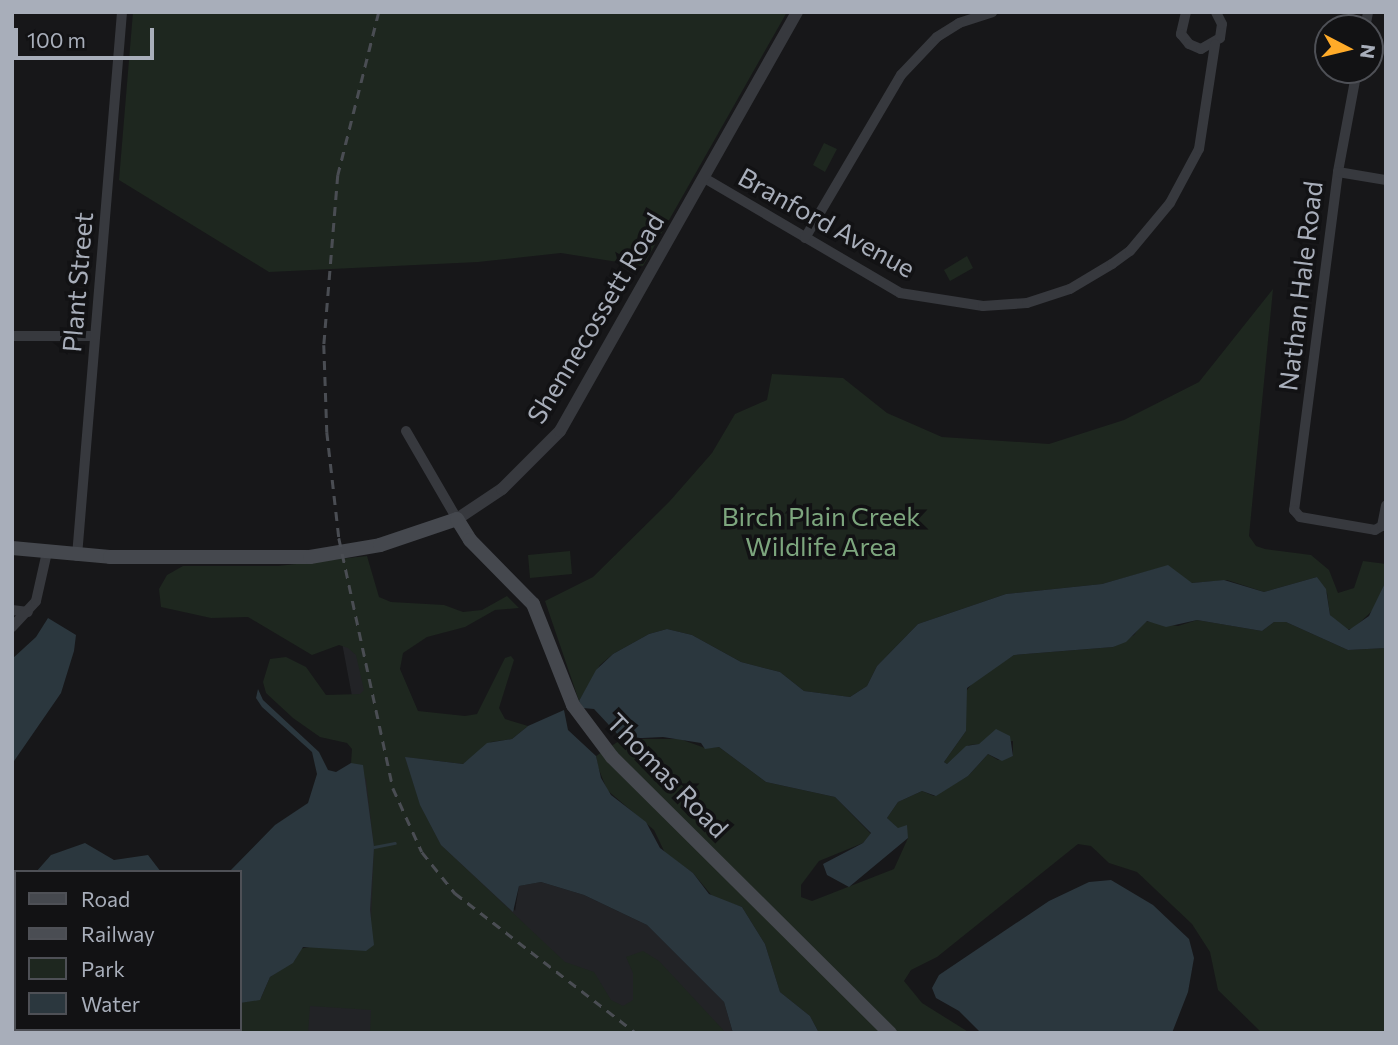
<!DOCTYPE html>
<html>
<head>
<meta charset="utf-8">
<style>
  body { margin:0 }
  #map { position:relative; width:1398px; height:1045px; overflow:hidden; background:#171719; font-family:Commissioner,sans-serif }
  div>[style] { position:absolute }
  .built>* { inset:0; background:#222326 }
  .green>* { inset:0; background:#1e271f }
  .water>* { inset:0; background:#2b373e }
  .stream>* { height:2.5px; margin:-1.25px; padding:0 1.25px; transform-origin:1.25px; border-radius:1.25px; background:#2b373e }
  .minor>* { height:10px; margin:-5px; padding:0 5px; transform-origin:5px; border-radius:5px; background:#37393e }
  .tertiary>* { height:12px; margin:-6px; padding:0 6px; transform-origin:6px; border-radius:6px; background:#37393e }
  .secondary>* { height:14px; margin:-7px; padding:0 7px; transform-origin:7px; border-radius:7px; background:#45484e }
  .rail>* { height:2.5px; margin-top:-1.25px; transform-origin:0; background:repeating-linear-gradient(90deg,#4a4d53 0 9px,transparent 0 16px) }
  span { translate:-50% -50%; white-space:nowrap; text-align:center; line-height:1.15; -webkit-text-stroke:7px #121214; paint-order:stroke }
  .street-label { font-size:26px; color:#a8aeba }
  .park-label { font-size:26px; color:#7da67e }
  .frame { position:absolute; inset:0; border:14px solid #a8aeba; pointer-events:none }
  .legend { position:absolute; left:14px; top:870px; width:228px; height:161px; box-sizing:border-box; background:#121214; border:2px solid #4e5056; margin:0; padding:9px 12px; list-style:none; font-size:21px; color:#a8aeba }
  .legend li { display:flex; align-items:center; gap:14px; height:35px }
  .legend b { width:35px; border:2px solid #4e5056 }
  .north { position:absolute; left:1314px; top:14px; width:70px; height:70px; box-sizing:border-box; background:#121214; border:2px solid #4e5056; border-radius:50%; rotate:97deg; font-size:19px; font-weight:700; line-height:28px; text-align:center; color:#a8aeba }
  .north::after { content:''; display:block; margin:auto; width:24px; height:32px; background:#ffab29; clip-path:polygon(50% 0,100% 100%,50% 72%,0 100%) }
  .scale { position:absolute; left:14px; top:28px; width:140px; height:32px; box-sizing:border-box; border:4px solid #a8aeba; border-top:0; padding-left:9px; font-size:21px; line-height:24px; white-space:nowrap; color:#a8aeba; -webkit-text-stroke:5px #121214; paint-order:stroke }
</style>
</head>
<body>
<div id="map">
  <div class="built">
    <i style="clip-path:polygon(358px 557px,382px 667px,515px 911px,519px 886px,541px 882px,584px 895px,647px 925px,724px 1002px,733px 1033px,212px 1033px,240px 1029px,240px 1003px,253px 1002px,348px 949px,355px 712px,327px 563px)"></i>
  </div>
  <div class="green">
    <i style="clip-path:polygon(133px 12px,787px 12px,643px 266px,561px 253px,478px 262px,269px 272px,119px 180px)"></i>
    <i style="clip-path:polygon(824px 143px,837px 149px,825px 172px,813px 165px)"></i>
    <i style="clip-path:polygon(967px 256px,973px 268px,950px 281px,944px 270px)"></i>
    <i style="clip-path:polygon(1273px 289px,1249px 536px,1256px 546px,1265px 549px,1311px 555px,1329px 570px,1338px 593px,1354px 588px,1363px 561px,1386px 564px,1386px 581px,1373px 610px,1353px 629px,1344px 629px,1330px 615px,1327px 593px,1317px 577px,1264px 592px,1227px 580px,1192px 583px,1163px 567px,1102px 584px,1006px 594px,918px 624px,877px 666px,867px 686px,850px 697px,804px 691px,780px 672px,741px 662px,692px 635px,667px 629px,649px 634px,613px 654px,600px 665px,579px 701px,545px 601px,593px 577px,669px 502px,712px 453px,735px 414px,767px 400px,772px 374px,843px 378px,887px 413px,942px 437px,1049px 444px,1124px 420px,1199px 382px)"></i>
    <i style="clip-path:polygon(570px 551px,572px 574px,530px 578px,528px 555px)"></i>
    <i style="clip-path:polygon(367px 556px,379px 597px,391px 602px,444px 605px,463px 612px,482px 610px,507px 596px,519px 608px,495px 610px,465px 627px,427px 637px,403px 653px,400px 669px,418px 711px,465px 716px,477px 714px,505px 658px,511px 656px,514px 660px,499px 708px,505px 719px,528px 726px,512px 739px,491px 742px,463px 764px,405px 757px,420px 804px,441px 845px,565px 962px,594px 972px,611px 1000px,623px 1006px,633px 1000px,633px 973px,626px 957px,643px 951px,659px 961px,726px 1033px,370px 1033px,371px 1010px,310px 1006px,308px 1033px,212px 1033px,240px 1029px,240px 1003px,261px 998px,270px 977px,295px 960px,299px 949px,320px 945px,348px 949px,371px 922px,374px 847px,366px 779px,351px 763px,352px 749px,347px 743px,320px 737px,293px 718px,266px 693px,263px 682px,270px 659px,286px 657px,306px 667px,326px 695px,360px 694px,364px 690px,356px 655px,348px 648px,339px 645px,312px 655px,248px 617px,211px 618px,161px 607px,159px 589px,167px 575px,183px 566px,278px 566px)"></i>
    <i style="clip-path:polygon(1197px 620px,1262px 631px,1274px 622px,1286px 622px,1348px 650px,1386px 648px,1386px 1033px,1262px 1033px,1218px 990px,1210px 952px,1192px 924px,1137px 872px,1109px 863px,1091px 846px,1078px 844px,937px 957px,911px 970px,904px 981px,922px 1003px,970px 1033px,819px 1033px,810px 1016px,780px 992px,765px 944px,742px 907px,713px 897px,693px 873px,665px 853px,654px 830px,607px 790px,598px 767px,596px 756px,622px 739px,680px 739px,705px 748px,719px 747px,766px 782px,835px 797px,871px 834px,863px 843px,819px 861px,801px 885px,801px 897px,812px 901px,894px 869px,908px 838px,887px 818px,898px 802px,922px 791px,934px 796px,968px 776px,988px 754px,998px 760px,1013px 756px,1013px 741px,979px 744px,969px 745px,947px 764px,944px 762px,966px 731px,964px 694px,974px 681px,1014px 655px,1113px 647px,1134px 635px,1144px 621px,1178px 626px)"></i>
  </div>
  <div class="water">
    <i style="clip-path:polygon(1168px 565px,1192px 583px,1224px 580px,1264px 592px,1317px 577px,1326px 589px,1330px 615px,1349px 630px,1369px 616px,1386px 581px,1386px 648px,1348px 650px,1286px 622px,1274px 622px,1262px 631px,1197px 620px,1166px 627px,1147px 621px,1126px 642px,1113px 647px,1014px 655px,967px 688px,966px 731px,944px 762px,947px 764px,966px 746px,979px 744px,996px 729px,1010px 736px,1013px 756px,1002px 761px,988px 754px,968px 776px,936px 796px,922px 791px,898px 802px,887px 818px,898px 828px,907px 825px,908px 838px,849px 887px,827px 875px,823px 864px,863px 843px,871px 833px,835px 797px,766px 782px,719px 747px,705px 749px,701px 743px,663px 737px,622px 739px,594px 709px,583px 708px,579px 701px,596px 670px,613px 654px,649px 634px,667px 629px,692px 635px,741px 662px,780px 672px,804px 691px,850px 697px,867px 686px,877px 666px,918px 624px,1006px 594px,1102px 584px)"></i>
    <i style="clip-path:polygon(48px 618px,76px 635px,74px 651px,61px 693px,12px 764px,12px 659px,36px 637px)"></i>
    <i style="clip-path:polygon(258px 689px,263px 700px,319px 752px,328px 770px,336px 772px,351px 763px,363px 765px,374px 847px,370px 910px,374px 945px,366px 951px,303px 947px,293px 963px,270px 977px,260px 1000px,240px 1003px,240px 872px,229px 872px,275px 825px,308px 803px,317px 774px,312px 752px,262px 707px,256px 698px)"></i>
    <i style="clip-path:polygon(564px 710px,568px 730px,596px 756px,601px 778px,611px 795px,646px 822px,660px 848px,693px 873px,709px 894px,742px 907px,765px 944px,780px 992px,810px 1016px,819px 1033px,733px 1033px,724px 1002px,647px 925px,584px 895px,541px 882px,519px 886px,513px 912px,441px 845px,420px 805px,405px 757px,463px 764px,487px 743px,512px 739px,528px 726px)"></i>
    <i style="clip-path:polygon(85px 843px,114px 860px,148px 855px,161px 872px,36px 872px,51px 855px)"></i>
    <i style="clip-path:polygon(1111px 880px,1153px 905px,1189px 939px,1194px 958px,1188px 992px,1172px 1033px,981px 1033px,959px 1011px,936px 998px,932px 988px,939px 975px,1049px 901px,1089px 882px)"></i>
    <i style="clip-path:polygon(16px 913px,16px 1029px,213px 1029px,212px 1033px,12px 1033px)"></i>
  </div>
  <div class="stream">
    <i style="left:374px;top:847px;width:21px;rotate:-11deg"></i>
  </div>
  <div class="minor">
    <i style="left:1186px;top:12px;width:23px;rotate:103deg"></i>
    <i style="left:1181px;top:34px;width:13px;rotate:51deg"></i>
    <i style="left:1189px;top:44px;width:13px;rotate:23deg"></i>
    <i style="left:1201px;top:49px;width:22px;rotate:-30deg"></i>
    <i style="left:1220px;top:38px;width:14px;rotate:-82deg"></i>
    <i style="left:1222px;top:24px;width:13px;rotate:-117deg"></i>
    <i style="left:1365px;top:28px;width:16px;rotate:-79deg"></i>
    <i style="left:1357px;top:70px;width:104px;rotate:100.6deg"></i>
    <i style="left:1338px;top:172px;width:341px;rotate:97.4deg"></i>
    <i style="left:1294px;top:510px;width:9px;rotate:49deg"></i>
    <i style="left:1300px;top:517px;width:76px;rotate:9.8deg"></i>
    <i style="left:1375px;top:530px;width:8px;rotate:-30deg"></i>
    <i style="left:1382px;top:526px;width:21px;rotate:-79deg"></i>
    <i style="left:1338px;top:172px;width:49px;rotate:9.5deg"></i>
    <i style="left:706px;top:179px;width:225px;rotate:30.4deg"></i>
    <i style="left:900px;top:293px;width:84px;rotate:8.9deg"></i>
    <i style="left:983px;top:306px;width:44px;rotate:-3.9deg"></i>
    <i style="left:1027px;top:303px;width:45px;rotate:-18deg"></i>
    <i style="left:1070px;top:289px;width:49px;rotate:-30.8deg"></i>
    <i style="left:1112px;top:264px;width:22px;rotate:-36deg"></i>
    <i style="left:1130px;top:251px;width:62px;rotate:-50.2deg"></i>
    <i style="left:1170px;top:203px;width:61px;rotate:-61.8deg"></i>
    <i style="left:1199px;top:149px;width:106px;rotate:-81.3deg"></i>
    <i style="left:805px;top:238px;width:189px;rotate:-59.5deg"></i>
    <i style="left:901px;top:75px;width:52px;rotate:-46.5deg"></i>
    <i style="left:937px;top:37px;width:26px;rotate:-32deg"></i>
    <i style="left:959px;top:23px;width:35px;rotate:-18deg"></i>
    <i style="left:12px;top:336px;width:83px"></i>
    <i style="left:406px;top:431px;width:102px;rotate:59.9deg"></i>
    <i style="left:77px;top:556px;width:546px;rotate:-85.27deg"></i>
    <i style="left:12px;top:610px;width:16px;rotate:7deg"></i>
    <i style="left:12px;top:627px;width:35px;rotate:-47deg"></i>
    <i style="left:36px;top:601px;width:50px;rotate:-77.3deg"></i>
  </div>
  <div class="tertiary">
    <i style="left:457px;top:519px;width:54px;rotate:-33.7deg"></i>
    <i style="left:502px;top:489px;width:82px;rotate:-45deg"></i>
    <i style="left:560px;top:431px;width:481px;rotate:-60.5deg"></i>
  </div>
  <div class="secondary">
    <i style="left:12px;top:548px;width:98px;rotate:5.2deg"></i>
    <i style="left:110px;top:557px;width:200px"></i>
    <i style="left:310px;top:557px;width:71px;rotate:-9.7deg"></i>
    <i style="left:380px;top:545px;width:81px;rotate:-18.7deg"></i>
    <i style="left:457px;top:519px;width:25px;rotate:58deg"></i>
    <i style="left:470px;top:540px;width:90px;rotate:45.5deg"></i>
    <i style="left:533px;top:604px;width:109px;rotate:68.4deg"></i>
    <i style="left:573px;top:705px;width:65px;rotate:53.1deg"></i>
    <i style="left:612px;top:757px;width:392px;rotate:44.8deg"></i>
  </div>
  <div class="rail">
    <i style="left:379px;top:12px;width:168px;rotate:104.1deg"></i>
    <i style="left:338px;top:175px;width:171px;rotate:94.7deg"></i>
    <i style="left:324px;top:345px;width:87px;rotate:88deg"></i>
    <i style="left:327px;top:432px;width:107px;rotate:83.5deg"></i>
    <i style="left:339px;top:538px;width:256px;rotate:77.8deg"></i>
    <i style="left:393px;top:788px;width:70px;rotate:65.6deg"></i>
    <i style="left:422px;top:852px;width:53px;rotate:51.2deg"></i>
    <i style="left:455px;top:893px;width:229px;rotate:37.7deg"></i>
  </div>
  <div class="street-label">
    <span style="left:827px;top:222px;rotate:29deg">Branford Avenue</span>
    <span style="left:77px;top:282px;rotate:-85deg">Plant Street</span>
    <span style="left:1300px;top:286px;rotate:-83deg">Nathan Hale Road</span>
    <span style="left:595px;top:318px;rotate:-59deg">Shennecossett Road</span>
    <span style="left:668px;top:775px;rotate:46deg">Thomas Road</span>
  </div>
  <div class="park-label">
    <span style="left:821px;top:531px">Birch Plain Creek<br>Wildlife Area</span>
  </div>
  <div class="frame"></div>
  <ul class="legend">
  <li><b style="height:9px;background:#45484e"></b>Road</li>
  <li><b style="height:9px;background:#4a4d53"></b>Railway</li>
  <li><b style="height:19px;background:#1e271f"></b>Park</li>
  <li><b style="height:19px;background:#2b373e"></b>Water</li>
  </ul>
  <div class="north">N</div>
  <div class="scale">100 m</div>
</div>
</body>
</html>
